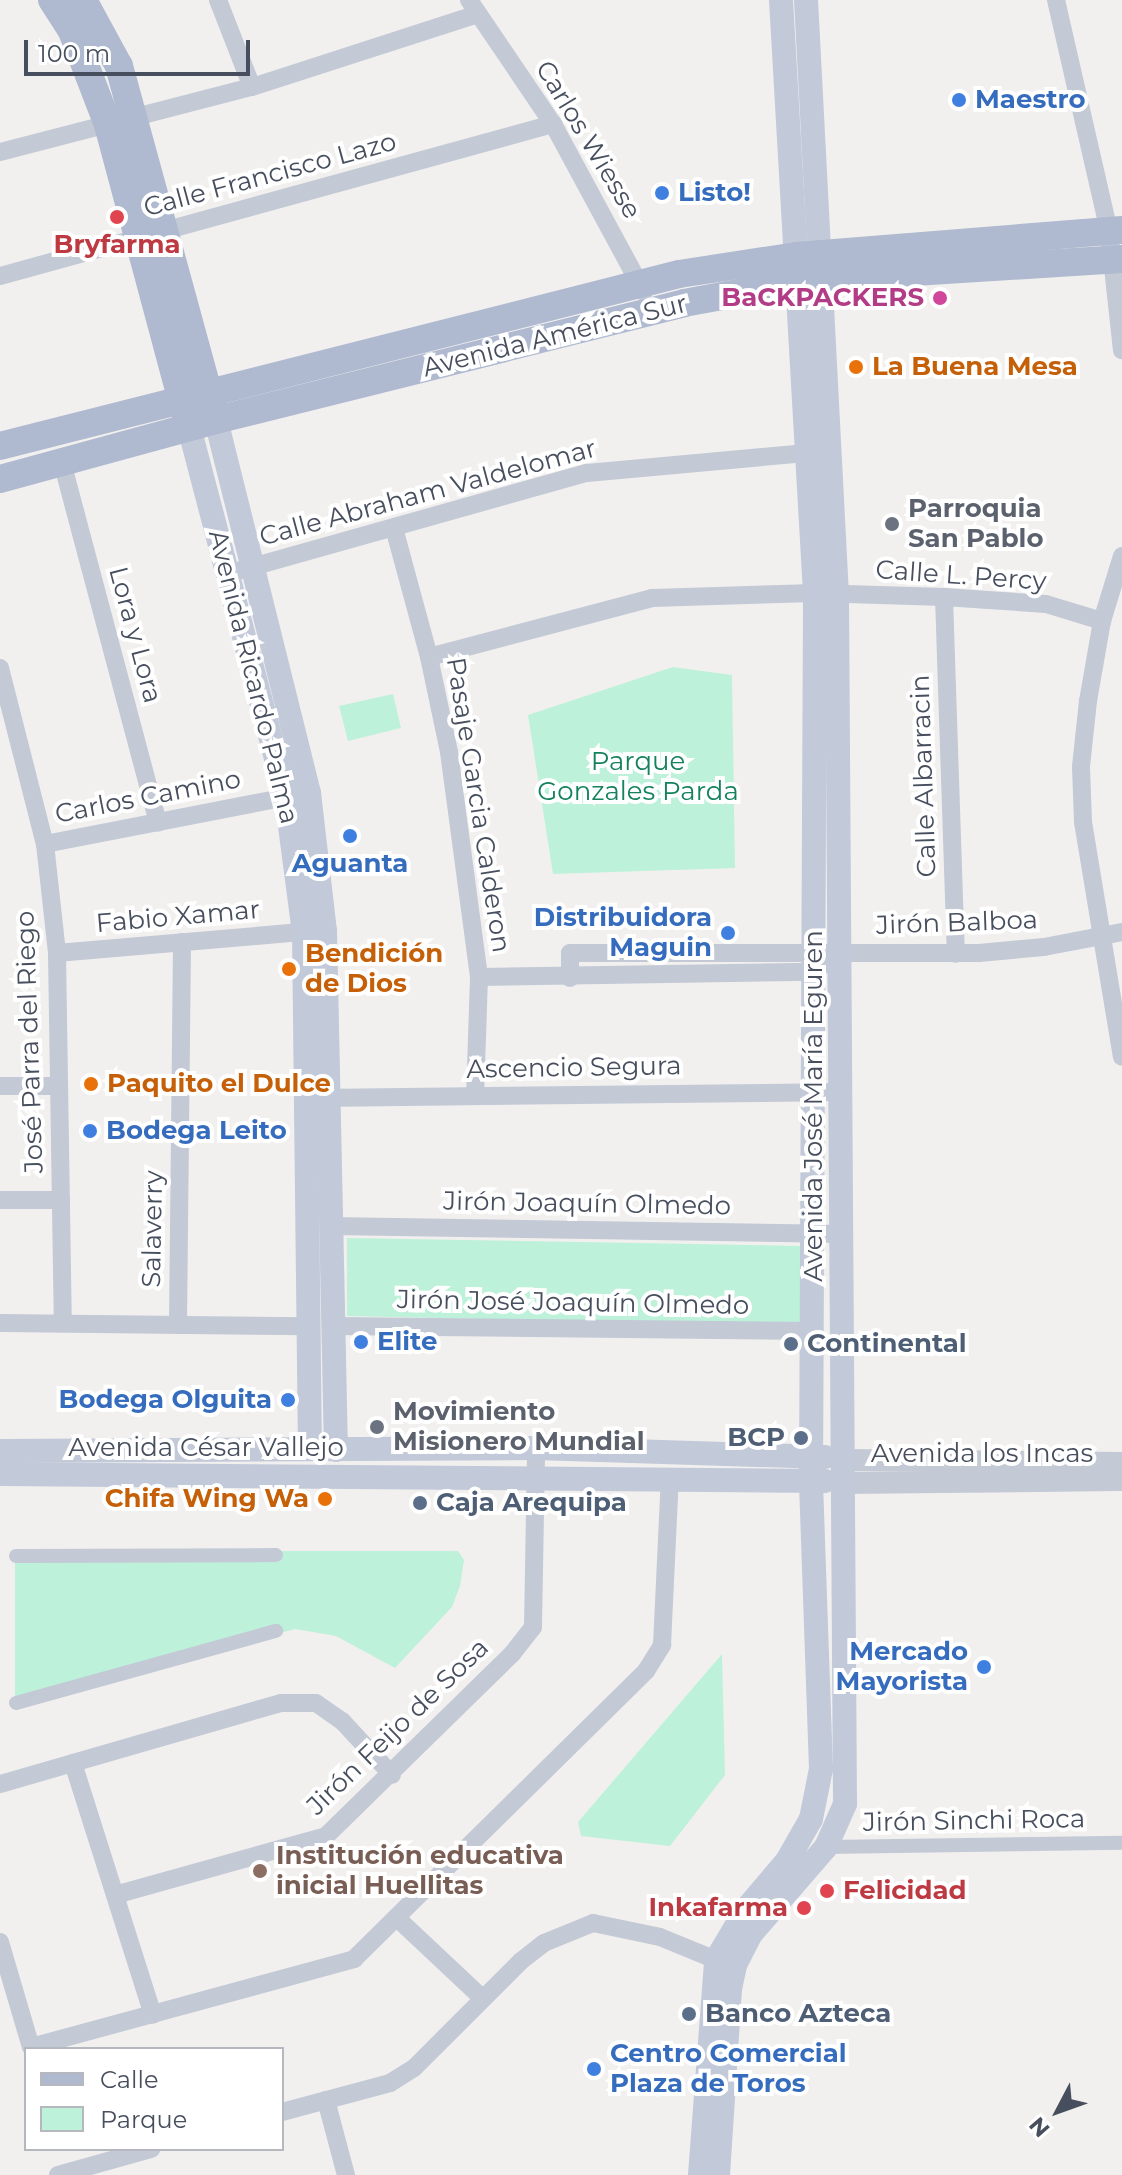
<!DOCTYPE html>
<html>
<head>
<meta charset="utf-8">
<style>
  body { margin:0 }
  #map { position:relative; width:1122px; height:2175px; overflow:hidden; background:#f2f0ef; font-family:Montserrat,sans-serif }
  div>[style] { position:absolute }
  .green>* { inset:0; background:#bdf1da }
  .pedestrian>* { height:14px; margin:-7px; padding:0 7px; transform-origin:7px; border-radius:7px; background:#c3c9d5 }
  .minor>* { height:18px; margin:-9px; padding:0 9px; transform-origin:9px; border-radius:9px; background:#c3c9d5 }
  .tertiary>* { height:22px; margin:-11px; padding:0 11px; transform-origin:11px; border-radius:11px; background:#c3c9d5 }
  .secondary>* { height:24px; margin:-12px; padding:0 12px; transform-origin:12px; border-radius:12px; background:#c2c9d9 }
  .primary>* { height:28px; margin:-14px; padding:0 14px; transform-origin:14px; border-radius:14px; background:#afb9cf }
  .dots>* { width:22px; height:22px; translate:-50% -50%; box-sizing:border-box; border:4px solid #fff; border-radius:50% }
  span { translate:-50% -50%; white-space:nowrap; text-align:center; line-height:1.15; -webkit-text-stroke:8px #fff; paint-order:stroke }
  .shop-label { font-size:26px; color:#366cbe; font-weight:700 }
  .left { translate:0 -50%; text-align:left }
  .right { translate:-100% -50%; text-align:right }
  .street-label { font-size:26px; color:#474f5e }
  .health-label { font-size:26px; color:#be3a42; font-weight:700 }
  .hotel-label { font-size:26px; color:#b23c85; font-weight:700 }
  .food-label { font-size:26px; color:#c56008; font-weight:700 }
  .worship-label { font-size:26px; color:#5b616d; font-weight:700 }
  .park-label { font-size:26px; color:#14825e }
  .service-label { font-size:26px; color:#4e5e75; font-weight:700 }
  .education-label { font-size:26px; color:#785e54; font-weight:700 }
  .legend { position:absolute; left:24px; top:2047px; width:260px; height:104px; box-sizing:border-box; background:#fff; border:2px solid #b5b9bf; margin:0; padding:10px 14px; list-style:none; font-size:24px; color:#474f5e }
  .legend li { display:flex; align-items:center; gap:16px; height:40px }
  .legend b { width:40px; border:2px solid #b5b9bf }
  .north { position:absolute; left:1018px; top:2071px; width:80px; height:80px; -webkit-text-stroke:6px #fff; paint-order:stroke; rotate:229deg; font-size:22px; font-weight:700; line-height:32px; text-align:center; color:#474f5e }
  .north::after { content:''; display:block; margin:auto; width:28px; height:36px; background:#474f5e; clip-path:polygon(50% 0,100% 100%,50% 72%,0 100%) }
  .scale { position:absolute; left:24px; top:40px; width:226px; height:36px; box-sizing:border-box; border:4px solid #474f5e; border-top:0; padding-left:10px; font-size:24px; line-height:28px; white-space:nowrap; color:#474f5e; -webkit-text-stroke:6px #fff; paint-order:stroke }
</style>
</head>
<body>
<div id="map">
  <div class="green">
    <i style="clip-path:polygon(673px 667px,732px 675px,735px 868px,553px 874px,528px 715px)"></i>
    <i style="clip-path:polygon(393px 694px,401px 728px,348px 741px,339px 706px)"></i>
    <i style="clip-path:polygon(347px 1238px,802px 1246px,802px 1326px,347px 1316px)"></i>
    <i style="clip-path:polygon(280px 1551px,458px 1551px,464px 1560px,460px 1586px,452px 1607px,395px 1668px,336px 1636px,295px 1629px,15px 1704px,15px 1561px,279px 1562px)"></i>
    <i style="clip-path:polygon(722px 1654px,725px 1775px,670px 1846px,581px 1836px,578px 1822px)"></i>
  </div>
  <div class="pedestrian">
    <i style="left:16px;top:1556px;width:260px;rotate:-0.2deg"></i>
    <i style="left:16px;top:1703px;width:270px;rotate:-15.5deg"></i>
    <i style="left:826px;top:1847px;width:296px;rotate:-0.8deg"></i>
  </div>
  <div class="minor">
    <i style="left:218px;top:0;width:93px;rotate:68.7deg"></i>
    <i style="left:469px;top:0;width:150px;rotate:55.9deg"></i>
    <i style="left:553px;top:124px;width:191px;rotate:61.6deg"></i>
    <i style="left:1056px;top:0;width:237px;rotate:77.1deg"></i>
    <i style="left:1109px;top:231px;width:120px;rotate:83.8deg"></i>
    <i style="left:0;top:152px;width:260px;rotate:-14.5deg"></i>
    <i style="left:252px;top:87px;width:237px;rotate:-17.9deg"></i>
    <i style="left:0;top:276px;width:574px;rotate:-15.37deg"></i>
    <i style="left:62px;top:462px;width:373px;rotate:75.1deg"></i>
    <i style="left:394px;top:528px;width:134px;rotate:74.8deg"></i>
    <i style="left:429px;top:657px;width:97px;rotate:78.1deg"></i>
    <i style="left:449px;top:752px;width:227px;rotate:82.4deg"></i>
    <i style="left:479px;top:977px;width:118px;rotate:91.9deg"></i>
    <i style="left:1122px;top:556px;width:68px;rotate:107.1deg"></i>
    <i style="left:1102px;top:621px;width:81px;rotate:99.9deg"></i>
    <i style="left:1088px;top:701px;width:66px;rotate:96.1deg"></i>
    <i style="left:1081px;top:767px;width:55px;rotate:87.9deg"></i>
    <i style="left:1083px;top:822px;width:238px;rotate:80.6deg"></i>
    <i style="left:241px;top:570px;width:359px;rotate:-15.7deg"></i>
    <i style="left:587px;top:473px;width:231px;rotate:-5.2deg"></i>
    <i style="left:944px;top:597px;width:357px;rotate:88.1deg"></i>
    <i style="left:429px;top:657px;width:231px;rotate:-14.8deg"></i>
    <i style="left:652px;top:598px;width:163px;rotate:-1.8deg"></i>
    <i style="left:815px;top:593px;width:129px;rotate:1.8deg"></i>
    <i style="left:944px;top:597px;width:102px;rotate:3.9deg"></i>
    <i style="left:1046px;top:604px;width:59px;rotate:16.9deg"></i>
    <i style="left:0;top:668px;width:182px;rotate:75.7deg"></i>
    <i style="left:45px;top:844px;width:110px;rotate:83.7deg"></i>
    <i style="left:57px;top:953px;width:370px;rotate:89.1deg"></i>
    <i style="left:45px;top:844px;width:257px;rotate:-11deg"></i>
    <i style="left:57px;top:953px;width:248px;rotate:-4.9deg"></i>
    <i style="left:479px;top:977px;width:334px;rotate:-0.9deg"></i>
    <i style="left:813px;top:972px;width:12px;rotate:-35deg"></i>
    <i style="left:570px;top:978px;width:25px;rotate:-90deg"></i>
    <i style="left:570px;top:953px;width:409px"></i>
    <i style="left:979px;top:953px;width:65px;rotate:-5.3deg"></i>
    <i style="left:1044px;top:947px;width:79px;rotate:-10.9deg"></i>
    <i style="left:0;top:1086px;width:58px"></i>
    <i style="left:317px;top:1098px;width:525px;rotate:-0.65deg"></i>
    <i style="left:0;top:1200px;width:61px"></i>
    <i style="left:330px;top:1226px;width:513px;rotate:0.89deg"></i>
    <i style="left:0;top:1323px;width:308px;rotate:0.6deg"></i>
    <i style="left:178px;top:1325px;width:383px;rotate:-89.4deg"></i>
    <i style="left:334px;top:1326px;width:478px;rotate:0.6deg"></i>
    <i style="left:73px;top:1763px;width:264px;rotate:72.4deg"></i>
    <i style="left:0;top:1784px;width:292px;rotate:-16.1deg"></i>
    <i style="left:281px;top:1703px;width:35px"></i>
    <i style="left:316px;top:1703px;width:33px;rotate:35deg"></i>
    <i style="left:343px;top:1722px;width:72px;rotate:47.2deg"></i>
    <i style="left:115px;top:1895px;width:219px;rotate:-15.6deg"></i>
    <i style="left:326px;top:1836px;width:260px;rotate:-44.4deg"></i>
    <i style="left:512px;top:1654px;width:34px;rotate:-52deg"></i>
    <i style="left:533px;top:1627px;width:179px;rotate:-89deg"></i>
    <i style="left:398px;top:1919px;width:115px;rotate:43.2deg"></i>
    <i style="left:0;top:1942px;width:109px;rotate:73.6deg"></i>
    <i style="left:31px;top:2047px;width:335px;rotate:-15.2deg"></i>
    <i style="left:354px;top:1959px;width:410px;rotate:-44.6deg"></i>
    <i style="left:646px;top:1671px;width:31px;rotate:-58deg"></i>
    <i style="left:662px;top:1645px;width:167px;rotate:-87.3deg"></i>
    <i style="left:326px;top:2100px;width:78px;rotate:75.1deg"></i>
    <i style="left:282px;top:2112px;width:112px;rotate:-15deg"></i>
    <i style="left:390px;top:2083px;width:28px;rotate:-32deg"></i>
    <i style="left:414px;top:2068px;width:151px;rotate:-45deg"></i>
    <i style="left:521px;top:1961px;width:29px;rotate:-38deg"></i>
    <i style="left:544px;top:1943px;width:53px;rotate:-22.2deg"></i>
    <i style="left:593px;top:1923px;width:68px;rotate:11.8deg"></i>
    <i style="left:660px;top:1937px;width:61px;rotate:22.3deg"></i>
    <i style="left:58px;top:2175px;width:97px;rotate:-15.6deg"></i>
  </div>
  <div class="tertiary">
    <i style="left:843px;top:1460px;width:279px;rotate:0.6deg"></i>
    <i style="left:843px;top:1483px;width:279px;rotate:-0.6deg"></i>
  </div>
  <div class="secondary">
    <i style="left:216px;top:420px;width:384px;rotate:76deg"></i>
    <i style="left:309px;top:793px;width:139px;rotate:83.4deg"></i>
    <i style="left:325px;top:931px;width:519px;rotate:88.79deg"></i>
    <i style="left:189px;top:427px;width:382px;rotate:75.3deg"></i>
    <i style="left:286px;top:796px;width:137px;rotate:82.5deg"></i>
    <i style="left:304px;top:932px;width:517px;rotate:89.34deg"></i>
    <i style="left:0;top:1451px;width:536px;rotate:-0.32deg"></i>
    <i style="left:536px;top:1448px;width:289px;rotate:1.8deg"></i>
    <i style="left:0;top:1474px;width:825px;rotate:0.49deg"></i>
    <i style="left:700px;top:2175px;width:216px;rotate:-85.7deg"></i>
    <i style="left:716px;top:1960px;width:61px;rotate:-59.2deg"></i>
    <i style="left:747px;top:1908px;width:62px;rotate:-49.6deg"></i>
    <i style="left:787px;top:1861px;width:48px;rotate:-60.3deg"></i>
    <i style="left:811px;top:1819px;width:51px;rotate:-78.7deg"></i>
    <i style="left:821px;top:1769px;width:289px;rotate:-92deg"></i>
    <i style="left:811px;top:1480px;width:887px;rotate:-89.74deg"></i>
    <i style="left:815px;top:593px;width:594px;rotate:-93.28deg"></i>
    <i style="left:718px;top:2175px;width:186px;rotate:-86.3deg"></i>
    <i style="left:730px;top:1989px;width:25px;rotate:-78deg"></i>
    <i style="left:735px;top:1965px;width:35px;rotate:-63deg"></i>
    <i style="left:751px;top:1934px;width:115px;rotate:-49.2deg"></i>
    <i style="left:826px;top:1847px;width:47px;rotate:-66.2deg"></i>
    <i style="left:845px;top:1804px;width:1209px;rotate:-90.38deg"></i>
    <i style="left:837px;top:595px;width:596px;rotate:-92.98deg"></i>
  </div>
  <div class="primary">
    <i style="left:52px;top:0;width:37px;rotate:57deg"></i>
    <i style="left:72px;top:31px;width:101px;rotate:69deg"></i>
    <i style="left:108px;top:125px;width:301px;rotate:75deg"></i>
    <i style="left:83px;top:0;width:75px;rotate:61.4deg"></i>
    <i style="left:119px;top:66px;width:356px;rotate:74.7deg"></i>
    <i style="left:0;top:446px;width:700px;rotate:-14.21deg"></i>
    <i style="left:679px;top:274px;width:119px;rotate:-8.7deg"></i>
    <i style="left:797px;top:256px;width:326px;rotate:-4.6deg"></i>
    <i style="left:0;top:479px;width:224px;rotate:-15.3deg"></i>
    <i style="left:216px;top:420px;width:482px;rotate:-14deg"></i>
    <i style="left:684px;top:303px;width:137px;rotate:-10.5deg"></i>
    <i style="left:819px;top:278px;width:304px;rotate:-3.6deg"></i>
  </div>
  <div class="dots">
    <i style="left:959px;top:100px;background:#3f7fe0"></i>
    <i style="left:662px;top:193px;background:#3f7fe0"></i>
    <i style="left:117px;top:217px;background:#e0444e"></i>
    <i style="left:940px;top:298px;background:#d1479c"></i>
    <i style="left:856px;top:367px;background:#e8710a"></i>
    <i style="left:892px;top:524px;background:#6b7280"></i>
    <i style="left:350px;top:836px;background:#3f7fe0"></i>
    <i style="left:728px;top:933px;background:#3f7fe0"></i>
    <i style="left:289px;top:969px;background:#e8710a"></i>
    <i style="left:91px;top:1084px;background:#e8710a"></i>
    <i style="left:90px;top:1131px;background:#3f7fe0"></i>
    <i style="left:361px;top:1342px;background:#3f7fe0"></i>
    <i style="left:791px;top:1344px;background:#5c6f8a"></i>
    <i style="left:288px;top:1400px;background:#3f7fe0"></i>
    <i style="left:377px;top:1427px;background:#6b7280"></i>
    <i style="left:801px;top:1438px;background:#5c6f8a"></i>
    <i style="left:325px;top:1499px;background:#e8710a"></i>
    <i style="left:420px;top:1503px;background:#5c6f8a"></i>
    <i style="left:984px;top:1667px;background:#3f7fe0"></i>
    <i style="left:260px;top:1871px;background:#8d6e63"></i>
    <i style="left:827px;top:1891px;background:#e0444e"></i>
    <i style="left:804px;top:1908px;background:#e0444e"></i>
    <i style="left:689px;top:2014px;background:#5c6f8a"></i>
    <i style="left:594px;top:2069px;background:#3f7fe0"></i>
  </div>
  <div class="shop-label">
    <span class="left" style="left:975px;top:100px">Maestro</span>
    <span class="left" style="left:678px;top:193px">Listo!</span>
    <span style="left:350px;top:864px">Aguanta</span>
    <span class="right" style="left:712px;top:933px">Distribuidora<br>Maguin</span>
    <span class="left" style="left:106px;top:1131px">Bodega Leito</span>
    <span class="left" style="left:377px;top:1342px">Elite</span>
    <span class="right" style="left:272px;top:1400px">Bodega Olguita</span>
    <span class="right" style="left:968px;top:1667px">Mercado<br>Mayorista</span>
    <span class="left" style="left:610px;top:2069px">Centro Comercial<br>Plaza de Toros</span>
  </div>
  <div class="street-label">
    <span style="left:588px;top:140px;rotate:59deg">Carlos Wiesse</span>
    <span style="left:270px;top:175px;rotate:-15deg">Calle Francisco Lazo</span>
    <span style="left:555px;top:336px;rotate:-14deg">Avenida América Sur</span>
    <span style="left:428px;top:493px;rotate:-15deg">Calle Abraham Valdelomar</span>
    <span style="left:961px;top:576px;rotate:4deg">Calle L. Percy</span>
    <span style="left:135px;top:635px;rotate:75deg">Lora y Lora</span>
    <span style="left:253px;top:677px;rotate:76deg">Avenida Ricardo Palma</span>
    <span style="left:924px;top:776px;rotate:-92deg">Calle Albarracin</span>
    <span style="left:148px;top:797px;rotate:-11deg">Carlos Camino</span>
    <span style="left:478px;top:805px;rotate:81deg">Pasaje Garcia Calderon</span>
    <span style="left:178px;top:917px;rotate:-5deg">Fabio Xamar</span>
    <span style="left:957px;top:923px;rotate:-2deg">Jirón Balboa</span>
    <span style="left:30px;top:1042px;rotate:-92deg">José Parra del Riego</span>
    <span style="left:574px;top:1068px;rotate:-1deg">Ascencio Segura</span>
    <span style="left:814px;top:1106px;rotate:-90deg">Avenida José María Eguren</span>
    <span style="left:587px;top:1204px;rotate:1deg">Jirón Joaquín Olmedo</span>
    <span style="left:153px;top:1229px;rotate:-89deg">Salaverry</span>
    <span style="left:573px;top:1303px;rotate:1deg">Jirón José Joaquín Olmedo</span>
    <span style="left:206px;top:1448px">Avenida César Vallejo</span>
    <span style="left:982px;top:1454px">Avenida los Incas</span>
    <span style="left:398px;top:1727px;rotate:-44deg">Jirón Feijo de Sosa</span>
    <span style="left:974px;top:1821px;rotate:-1deg">Jirón Sinchi Roca</span>
  </div>
  <div class="health-label">
    <span style="left:117px;top:245px">Bryfarma</span>
    <span class="left" style="left:843px;top:1891px">Felicidad</span>
    <span class="right" style="left:788px;top:1908px">Inkafarma</span>
  </div>
  <div class="hotel-label">
    <span class="right" style="left:924px;top:298px">BaCKPACKERS</span>
  </div>
  <div class="food-label">
    <span class="left" style="left:872px;top:367px">La Buena Mesa</span>
    <span class="left" style="left:305px;top:969px">Bendición<br>de Dios</span>
    <span class="left" style="left:107px;top:1084px">Paquito el Dulce</span>
    <span class="right" style="left:309px;top:1499px">Chifa Wing Wa</span>
  </div>
  <div class="worship-label">
    <span class="left" style="left:908px;top:524px">Parroquia<br>San Pablo</span>
    <span class="left" style="left:393px;top:1427px">Movimiento<br>Misionero Mundial</span>
  </div>
  <div class="park-label">
    <span style="left:638px;top:777px">Parque<br>Gonzales Parda</span>
  </div>
  <div class="service-label">
    <span class="left" style="left:807px;top:1344px">Continental</span>
    <span class="right" style="left:785px;top:1438px">BCP</span>
    <span class="left" style="left:436px;top:1503px">Caja Arequipa</span>
    <span class="left" style="left:705px;top:2014px">Banco Azteca</span>
  </div>
  <div class="education-label">
    <span class="left" style="left:276px;top:1871px">Institución educativa<br>inicial Huellitas</span>
  </div>
  <ul class="legend">
  <li><b style="height:10px;background:#afb9cf"></b>Calle</li>
  <li><b style="height:22px;background:#bdf1da"></b>Parque</li>
  </ul>
  <div class="north">N</div>
  <div class="scale">100 m</div>
</div>
</body>
</html>
